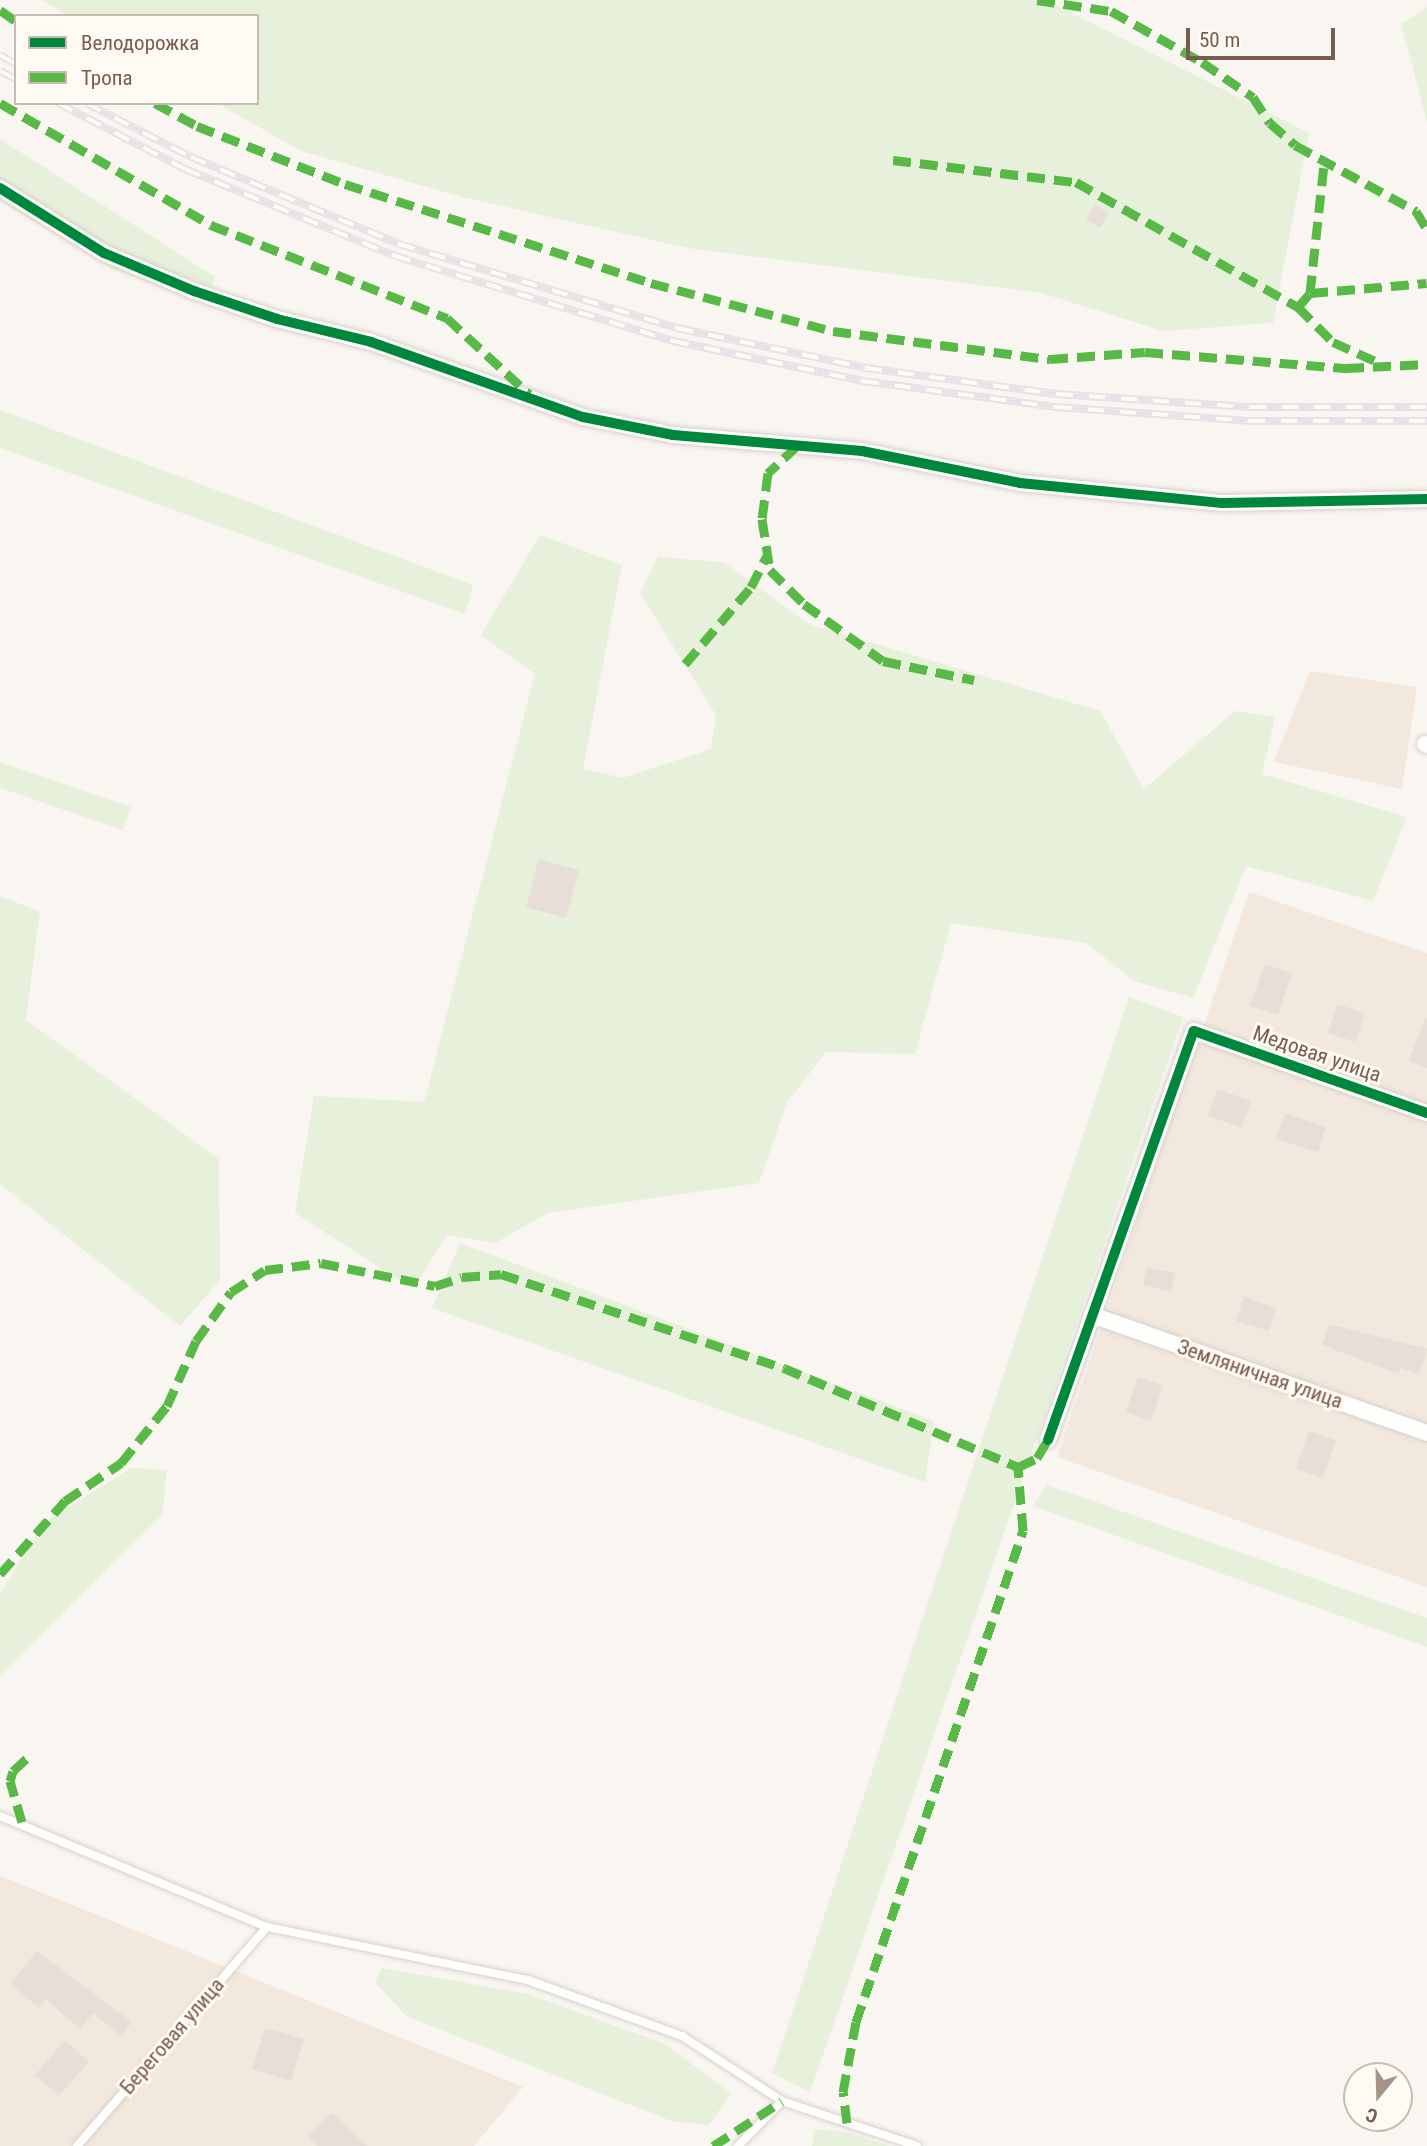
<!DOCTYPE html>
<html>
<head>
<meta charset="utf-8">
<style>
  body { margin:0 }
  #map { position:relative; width:1427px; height:2146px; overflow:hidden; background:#f9f5f0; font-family:"Roboto Condensed",sans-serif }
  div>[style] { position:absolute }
  .residential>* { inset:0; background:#f2e8de }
  .green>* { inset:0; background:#e7f0db }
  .building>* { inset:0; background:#e6ded7 }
  .roads { filter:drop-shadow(0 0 2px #d7d1cb) drop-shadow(0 0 2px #d7d1cb) }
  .lane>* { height:8px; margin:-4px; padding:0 4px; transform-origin:4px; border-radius:4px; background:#fefefd }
  .street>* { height:16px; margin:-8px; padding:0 8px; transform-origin:8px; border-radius:8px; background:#fefefd }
  .rail>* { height:8px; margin-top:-4px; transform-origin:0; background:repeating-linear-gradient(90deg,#fffaf3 0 16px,#e6e3e7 0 32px); box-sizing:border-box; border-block:2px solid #e6e3e7 }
  .quiet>* { height:9px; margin-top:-4.5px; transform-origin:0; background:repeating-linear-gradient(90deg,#58b947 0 18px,transparent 0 27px) }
  .cycleway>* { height:10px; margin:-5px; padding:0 5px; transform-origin:5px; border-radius:5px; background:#00873e }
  span { translate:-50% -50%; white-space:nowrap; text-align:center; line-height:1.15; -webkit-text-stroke:6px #fffaf3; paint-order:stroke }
  .street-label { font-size:21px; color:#7a5c4d }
  .legend { position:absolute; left:14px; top:14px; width:245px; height:91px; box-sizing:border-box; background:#fffaf3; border:2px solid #cabbb1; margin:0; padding:9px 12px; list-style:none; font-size:21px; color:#7a5c4d }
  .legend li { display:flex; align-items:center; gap:14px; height:35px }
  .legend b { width:35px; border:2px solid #cabbb1 }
  .north { position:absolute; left:1343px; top:2062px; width:70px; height:70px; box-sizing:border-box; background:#fffaf3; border:2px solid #cabbb1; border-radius:50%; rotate:199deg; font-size:19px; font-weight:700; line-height:28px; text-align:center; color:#7a5c4d }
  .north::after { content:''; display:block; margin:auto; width:24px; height:32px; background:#a69286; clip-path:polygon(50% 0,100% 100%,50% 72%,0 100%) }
  .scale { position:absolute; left:1186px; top:28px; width:149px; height:32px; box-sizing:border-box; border:4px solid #7a5c4d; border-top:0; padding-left:9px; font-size:21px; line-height:24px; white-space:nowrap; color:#7a5c4d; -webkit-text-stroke:5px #fffaf3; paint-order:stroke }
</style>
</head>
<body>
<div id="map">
  <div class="residential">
    <i style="clip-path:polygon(1310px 671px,1417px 687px,1402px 789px,1274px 762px)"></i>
    <i style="clip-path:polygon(1249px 892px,1427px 953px,1427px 1587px,1057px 1457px)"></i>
    <i style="clip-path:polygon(0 1876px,523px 2087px,474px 2146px,0 2146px)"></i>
  </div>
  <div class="green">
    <i style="clip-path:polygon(43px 0,1046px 0,1309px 133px,1273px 323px,1163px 331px,1041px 293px,688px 248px,462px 197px,301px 151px,217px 103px,257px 103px,257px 16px,68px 16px)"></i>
    <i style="clip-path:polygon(1427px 7px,1427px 122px,1401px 24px)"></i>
    <i style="clip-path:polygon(0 139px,215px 277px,204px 304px,113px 269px,0 201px)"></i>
    <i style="clip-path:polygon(0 410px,473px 585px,465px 614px,0 448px)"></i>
    <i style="clip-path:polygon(540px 535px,622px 565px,583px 769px,623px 778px,711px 749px,716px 715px,640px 593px,658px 557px,723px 562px,809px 624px,1100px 711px,1144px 789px,1235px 711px,1275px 717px,1262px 774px,1407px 817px,1373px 901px,1246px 866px,1193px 998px,1134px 981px,1086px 943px,951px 923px,915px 1054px,826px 1052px,787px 1102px,759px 1183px,548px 1213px,495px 1243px,447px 1235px,413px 1289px,295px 1213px,314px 1096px,424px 1102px,535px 674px,481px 635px)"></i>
    <i style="clip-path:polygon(0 762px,131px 807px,123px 830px,0 788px)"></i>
    <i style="clip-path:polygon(0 896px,40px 912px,26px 1020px,219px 1159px,220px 1280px,180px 1326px,0 1184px)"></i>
    <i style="clip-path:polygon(1129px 997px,1183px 1017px,810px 2092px,772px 2073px)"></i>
    <i style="clip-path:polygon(460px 1243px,934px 1421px,925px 1482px,432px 1308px)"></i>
    <i style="clip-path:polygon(131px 1468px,167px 1470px,162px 1515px,0 1675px,0 1593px,45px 1522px)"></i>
    <i style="clip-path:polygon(1047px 1485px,1427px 1618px,1427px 1647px,1033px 1506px)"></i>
    <i style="clip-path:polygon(382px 1968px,528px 1994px,665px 2044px,731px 2093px,709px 2125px,671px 2121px,406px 2016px,375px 1982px)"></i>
    <i style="clip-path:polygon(814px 2129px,846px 2132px,889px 2146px,812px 2146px)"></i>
  </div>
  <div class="building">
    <i style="clip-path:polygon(1095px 205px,1109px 213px,1100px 228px,1086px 219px)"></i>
    <i style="clip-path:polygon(538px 859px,579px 870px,566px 918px,526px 907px)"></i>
    <i style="clip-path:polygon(1265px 964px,1292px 973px,1278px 1015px,1250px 1006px)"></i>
    <i style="clip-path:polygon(1337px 1004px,1365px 1013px,1356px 1042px,1328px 1033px)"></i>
    <i style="clip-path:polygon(1425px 1018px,1427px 1018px,1427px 1068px,1409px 1061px)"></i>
    <i style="clip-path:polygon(1217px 1089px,1251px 1101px,1242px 1128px,1208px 1116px)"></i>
    <i style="clip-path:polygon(1285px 1113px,1326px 1127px,1318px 1152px,1276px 1139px)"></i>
    <i style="clip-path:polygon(1148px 1267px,1175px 1273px,1171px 1292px,1143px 1285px)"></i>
    <i style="clip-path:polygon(1244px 1297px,1276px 1308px,1269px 1331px,1236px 1321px)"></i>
    <i style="clip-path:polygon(1329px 1324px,1427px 1349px,1419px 1374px,1400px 1368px,1399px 1374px,1322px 1345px)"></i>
    <i style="clip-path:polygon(1138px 1377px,1163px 1385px,1151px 1421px,1126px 1412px)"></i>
    <i style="clip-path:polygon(1309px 1431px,1336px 1440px,1323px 1478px,1296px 1469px)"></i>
    <i style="clip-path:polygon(37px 1951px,132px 2022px,121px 2036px,93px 2013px,80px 2029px,46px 1999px,39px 2008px,10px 1984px)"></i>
    <i style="clip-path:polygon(265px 2028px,304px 2039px,291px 2081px,252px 2069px)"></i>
    <i style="clip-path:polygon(65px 2040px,89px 2062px,59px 2096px,35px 2075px)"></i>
    <i style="clip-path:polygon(332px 2113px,367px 2146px,317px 2146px,308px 2137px)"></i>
  </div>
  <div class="roads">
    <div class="lane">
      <i style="left:0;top:1816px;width:289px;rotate:22.6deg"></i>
      <i style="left:267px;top:1927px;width:266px;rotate:11.5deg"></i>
      <i style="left:528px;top:1980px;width:164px;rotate:20deg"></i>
      <i style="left:682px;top:2036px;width:119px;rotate:33deg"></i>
      <i style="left:77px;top:2146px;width:290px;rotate:-49.1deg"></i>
      <i style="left:738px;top:2146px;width:63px;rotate:-45.6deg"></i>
      <i style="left:782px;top:2101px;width:142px;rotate:18.4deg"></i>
    </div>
    <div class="street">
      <i style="left:0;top:188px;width:123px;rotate:32deg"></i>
      <i style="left:104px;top:253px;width:98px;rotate:22.9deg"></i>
      <i style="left:194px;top:291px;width:88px;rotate:18.6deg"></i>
      <i style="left:277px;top:319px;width:97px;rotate:13.7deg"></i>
      <i style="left:371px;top:342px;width:225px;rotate:19.5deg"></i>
      <i style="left:583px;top:417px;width:92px;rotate:11.3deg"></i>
      <i style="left:673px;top:435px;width:190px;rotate:4.8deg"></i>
      <i style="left:862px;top:451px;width:161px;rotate:11.4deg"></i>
      <i style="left:1020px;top:483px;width:81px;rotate:5.6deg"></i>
      <i style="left:1101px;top:491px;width:122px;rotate:5.7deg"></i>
      <i style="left:1222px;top:503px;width:205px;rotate:-1.1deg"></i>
      <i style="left:1425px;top:744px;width:2px;rotate:27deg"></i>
      <i style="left:1092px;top:1315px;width:355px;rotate:19.4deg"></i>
      <i style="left:1048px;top:1440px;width:434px;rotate:-70.4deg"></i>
      <i style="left:1194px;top:1031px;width:247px;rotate:19.4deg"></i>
    </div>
  </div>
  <div class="rail">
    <i style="left:0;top:55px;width:18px;rotate:29deg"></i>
    <i style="left:0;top:71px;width:18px;rotate:27deg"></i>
    <i style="left:58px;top:103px;width:143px;rotate:27.5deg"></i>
    <i style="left:185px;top:169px;width:227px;rotate:22.5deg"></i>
    <i style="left:395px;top:256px;width:291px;rotate:17deg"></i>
    <i style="left:673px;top:341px;width:194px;rotate:11.9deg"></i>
    <i style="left:863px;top:381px;width:195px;rotate:7.7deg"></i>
    <i style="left:1056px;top:407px;width:194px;rotate:4.1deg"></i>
    <i style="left:1249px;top:421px;width:178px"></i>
    <i style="left:86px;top:103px;width:118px;rotate:27.2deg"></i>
    <i style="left:191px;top:157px;width:225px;rotate:22.7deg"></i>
    <i style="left:399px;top:244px;width:290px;rotate:16.8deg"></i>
    <i style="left:677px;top:328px;width:193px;rotate:11.9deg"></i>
    <i style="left:866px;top:368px;width:193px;rotate:7.8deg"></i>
    <i style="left:1057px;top:394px;width:193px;rotate:3.9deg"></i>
    <i style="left:1250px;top:407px;width:177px"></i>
  </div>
  <div class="quiet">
    <i style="left:1037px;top:0;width:75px;rotate:8.5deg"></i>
    <i style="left:1111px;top:11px;width:104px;rotate:29.3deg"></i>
    <i style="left:1202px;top:62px;width:62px;rotate:34.5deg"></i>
    <i style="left:1253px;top:97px;width:31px;rotate:57deg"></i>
    <i style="left:1270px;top:123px;width:33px;rotate:41deg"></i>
    <i style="left:1295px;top:145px;width:138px;rotate:28.6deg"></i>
    <i style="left:1416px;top:211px;width:21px;rotate:59deg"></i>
    <i style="left:0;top:10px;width:19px;rotate:35deg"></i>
    <i style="left:0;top:103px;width:244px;rotate:30deg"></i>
    <i style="left:211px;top:225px;width:254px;rotate:21.5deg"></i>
    <i style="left:447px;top:318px;width:112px;rotate:42.8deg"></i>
    <i style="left:155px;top:103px;width:48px;rotate:28.7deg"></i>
    <i style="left:197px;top:126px;width:159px;rotate:21.4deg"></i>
    <i style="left:345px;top:184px;width:322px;rotate:17.9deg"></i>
    <i style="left:651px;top:283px;width:188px;rotate:14.8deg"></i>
    <i style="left:833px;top:331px;width:219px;rotate:7.4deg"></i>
    <i style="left:1050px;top:359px;width:95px;rotate:-4.2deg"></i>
    <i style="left:1145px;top:352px;width:202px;rotate:4.6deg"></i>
    <i style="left:1346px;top:368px;width:81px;rotate:-2.8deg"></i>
    <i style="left:893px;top:160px;width:184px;rotate:6.9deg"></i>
    <i style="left:1076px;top:182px;width:255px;rotate:29.4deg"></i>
    <i style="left:1298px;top:307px;width:49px;rotate:45deg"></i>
    <i style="left:1333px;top:342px;width:54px;rotate:24.2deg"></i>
    <i style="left:1310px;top:293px;width:117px;rotate:-4.9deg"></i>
    <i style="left:1298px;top:307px;width:18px;rotate:-49deg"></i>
    <i style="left:1310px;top:293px;width:130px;rotate:-83.8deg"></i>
    <i style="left:797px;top:446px;width:40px;rotate:137deg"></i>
    <i style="left:768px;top:473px;width:46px;rotate:97.4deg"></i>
    <i style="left:762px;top:519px;width:52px;rotate:81.1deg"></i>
    <i style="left:770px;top:570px;width:48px;rotate:45deg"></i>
    <i style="left:804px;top:604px;width:97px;rotate:35.8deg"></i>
    <i style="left:883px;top:661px;width:93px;rotate:11.8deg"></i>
    <i style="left:685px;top:664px;width:101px;rotate:-49.4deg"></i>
    <i style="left:751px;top:587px;width:35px;rotate:-63deg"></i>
    <i style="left:0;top:1574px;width:98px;rotate:-48.3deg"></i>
    <i style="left:65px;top:1501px;width:68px;rotate:-34.2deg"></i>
    <i style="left:121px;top:1463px;width:73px;rotate:-51.1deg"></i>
    <i style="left:167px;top:1406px;width:71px;rotate:-66deg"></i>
    <i style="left:196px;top:1341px;width:60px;rotate:-54.5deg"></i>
    <i style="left:231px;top:1292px;width:40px;rotate:-32.9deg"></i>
    <i style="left:265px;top:1270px;width:56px;rotate:-7.1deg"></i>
    <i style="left:321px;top:1263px;width:116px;rotate:11.4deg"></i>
    <i style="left:435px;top:1286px;width:28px;rotate:-18deg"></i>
    <i style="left:462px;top:1277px;width:39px;rotate:-4deg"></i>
    <i style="left:501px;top:1274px;width:298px;rotate:18.4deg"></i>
    <i style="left:784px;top:1368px;width:254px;rotate:22.9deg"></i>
    <i style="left:22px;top:1822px;width:43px;rotate:-106.3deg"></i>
    <i style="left:10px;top:1781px;width:10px;rotate:-73deg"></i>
    <i style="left:13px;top:1771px;width:25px;rotate:-43deg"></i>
    <i style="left:847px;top:2123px;width:31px;rotate:-97deg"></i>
    <i style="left:843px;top:2092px;width:71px;rotate:-79.5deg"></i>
    <i style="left:856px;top:2022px;width:519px;rotate:-71.22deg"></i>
    <i style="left:1023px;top:1531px;width:64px;rotate:-94.5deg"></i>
    <i style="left:1018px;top:1467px;width:21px;rotate:-25deg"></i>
    <i style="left:1037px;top:1458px;width:21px;rotate:-59deg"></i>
    <i style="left:713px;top:2146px;width:82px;rotate:-33.1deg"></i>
  </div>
  <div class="cycleway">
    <i style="left:0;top:188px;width:123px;rotate:32deg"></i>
    <i style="left:104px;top:253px;width:98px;rotate:22.9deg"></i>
    <i style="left:194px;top:291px;width:88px;rotate:18.6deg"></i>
    <i style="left:277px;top:319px;width:97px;rotate:13.7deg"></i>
    <i style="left:371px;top:342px;width:225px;rotate:19.5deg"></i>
    <i style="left:583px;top:417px;width:92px;rotate:11.3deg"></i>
    <i style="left:673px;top:435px;width:190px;rotate:4.8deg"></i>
    <i style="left:862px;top:451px;width:161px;rotate:11.4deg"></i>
    <i style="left:1020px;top:483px;width:81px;rotate:5.6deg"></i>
    <i style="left:1101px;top:491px;width:122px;rotate:5.7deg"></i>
    <i style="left:1222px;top:503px;width:205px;rotate:-1.1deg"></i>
    <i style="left:1048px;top:1440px;width:434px;rotate:-70.4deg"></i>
    <i style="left:1194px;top:1031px;width:247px;rotate:19.4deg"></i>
  </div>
  <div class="street-label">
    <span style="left:1317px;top:1054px;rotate:19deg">Медовая улица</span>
    <span style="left:1260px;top:1374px;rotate:19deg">Земляничная улица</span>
    <span style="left:172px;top:2036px;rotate:-49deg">Береговая улица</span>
  </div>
  <ul class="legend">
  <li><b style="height:9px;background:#00873e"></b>Велодорожка</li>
  <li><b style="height:9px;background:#58b947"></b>Тропа</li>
  </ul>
  <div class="north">С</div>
  <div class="scale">50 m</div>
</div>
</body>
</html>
